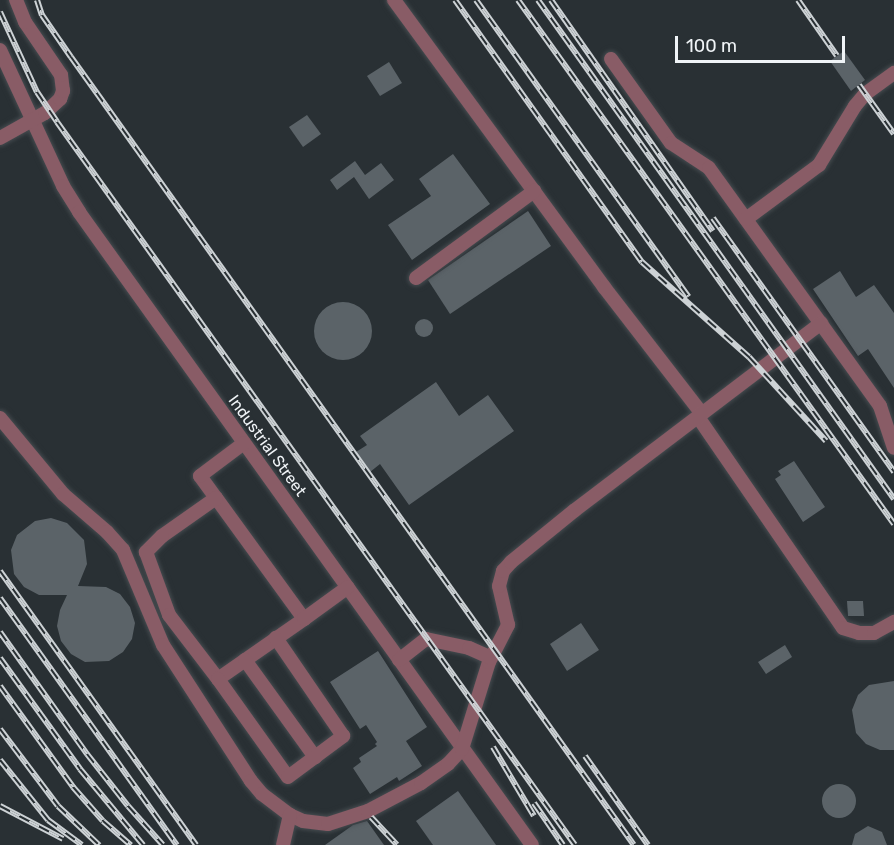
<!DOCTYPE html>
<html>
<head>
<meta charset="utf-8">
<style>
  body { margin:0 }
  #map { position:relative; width:894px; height:845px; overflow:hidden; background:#293034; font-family:Rubik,sans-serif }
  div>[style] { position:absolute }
  .building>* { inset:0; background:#5b6368 }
  .round { border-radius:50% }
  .roads { filter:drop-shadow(0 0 2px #454b4f) drop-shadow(0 0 2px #454b4f) }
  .minor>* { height:14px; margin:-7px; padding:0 7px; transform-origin:7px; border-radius:7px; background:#895c66 }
  .rail>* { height:6px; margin-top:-3px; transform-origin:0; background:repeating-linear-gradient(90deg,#293034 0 11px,#cdd2d5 0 22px); box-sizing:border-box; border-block:2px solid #cdd2d5 }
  span { translate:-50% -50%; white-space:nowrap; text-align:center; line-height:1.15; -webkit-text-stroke:5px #293034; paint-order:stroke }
  .street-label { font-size:16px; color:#f0f4f7 }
  .scale { position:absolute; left:675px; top:36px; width:170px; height:27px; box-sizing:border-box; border:3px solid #f0f4f7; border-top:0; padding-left:8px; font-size:18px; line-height:21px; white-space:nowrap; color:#f0f4f7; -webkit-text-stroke:4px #293034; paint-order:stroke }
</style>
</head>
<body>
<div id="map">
  <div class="building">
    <i style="clip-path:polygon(844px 51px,865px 80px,851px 91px,830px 61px)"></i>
    <i style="clip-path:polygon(389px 62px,402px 83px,380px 96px,367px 76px)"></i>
    <i style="clip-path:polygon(307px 115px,321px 134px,303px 147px,289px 127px)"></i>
    <i style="clip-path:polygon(453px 154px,490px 204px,412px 260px,388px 225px,431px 196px,419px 179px)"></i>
    <i style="clip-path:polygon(355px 161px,365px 175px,381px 163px,394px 180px,369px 199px,354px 177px,337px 190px,330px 180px)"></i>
    <i style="clip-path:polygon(528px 211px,551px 246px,450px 314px,428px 280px)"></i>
    <i style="clip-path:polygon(840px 271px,856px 297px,874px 285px,894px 313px,894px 388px,868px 349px,858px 356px,813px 289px)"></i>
    <i class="round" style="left:314px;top:302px;width:58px;height:58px"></i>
    <i class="round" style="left:415px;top:319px;width:18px;height:18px"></i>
    <i style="clip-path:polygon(436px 382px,459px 416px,488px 395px,514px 431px,409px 505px,380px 464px,370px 472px,356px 452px,367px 445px,360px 436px)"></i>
    <i style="clip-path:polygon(794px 461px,825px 507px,803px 522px,775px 479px,781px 475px,778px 471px)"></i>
    <i style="clip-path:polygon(51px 518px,67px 523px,84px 540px,87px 564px,78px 586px,106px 587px,120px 594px,130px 607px,135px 623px,132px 639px,123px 652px,109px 661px,85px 662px,71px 654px,61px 641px,57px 626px,60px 610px,67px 595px,39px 595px,24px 587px,14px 574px,11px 550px,17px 535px,35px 521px)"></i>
    <i style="clip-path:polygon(847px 601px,863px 601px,864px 616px,848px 616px)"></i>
    <i style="clip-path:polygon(581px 623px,599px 650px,567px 671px,550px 644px)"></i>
    <i style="clip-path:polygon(785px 645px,792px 657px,766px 674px,758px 662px)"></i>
    <i style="clip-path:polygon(378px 651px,427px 727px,406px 741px,422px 766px,399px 781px,397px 777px,370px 794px,353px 768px,361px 762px,359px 758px,377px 746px,375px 744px,377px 742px,366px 725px,360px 729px,330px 682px)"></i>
    <i style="clip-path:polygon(894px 681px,894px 750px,880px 750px,866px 744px,856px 733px,852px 710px,858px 695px,869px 685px)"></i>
    <i class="round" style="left:822px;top:784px;width:34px;height:34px"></i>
    <i style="clip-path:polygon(458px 791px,496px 845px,433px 845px,416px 821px)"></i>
    <i style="clip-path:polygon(367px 821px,384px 845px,325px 845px,353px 825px)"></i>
    <i style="clip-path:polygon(868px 826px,882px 832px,887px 845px,852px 845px,855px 834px)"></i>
  </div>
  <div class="roads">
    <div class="minor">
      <i style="left:394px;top:0;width:356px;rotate:53.8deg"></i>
      <i style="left:604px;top:287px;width:160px;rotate:52.3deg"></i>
      <i style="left:0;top:50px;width:150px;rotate:65.1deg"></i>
      <i style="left:63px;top:186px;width:31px;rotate:58deg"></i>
      <i style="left:79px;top:212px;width:778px;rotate:54.41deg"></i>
      <i style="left:611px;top:59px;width:103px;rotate:54.5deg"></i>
      <i style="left:671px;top:143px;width:45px;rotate:33.3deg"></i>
      <i style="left:709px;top:168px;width:293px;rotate:54.3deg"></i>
      <i style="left:880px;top:406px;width:44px;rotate:71.6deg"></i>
      <i style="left:0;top:138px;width:51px;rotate:-29.1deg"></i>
      <i style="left:45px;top:113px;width:21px;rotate:-43deg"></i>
      <i style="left:60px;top:99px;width:9px;rotate:-69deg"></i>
      <i style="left:63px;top:91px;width:16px;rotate:-97deg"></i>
      <i style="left:61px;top:75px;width:64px;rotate:-124.2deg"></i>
      <i style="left:25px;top:22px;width:24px;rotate:-112deg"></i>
      <i style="left:746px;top:219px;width:91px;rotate:-36.5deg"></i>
      <i style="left:819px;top:165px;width:69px;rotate:-58.6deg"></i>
      <i style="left:855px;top:106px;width:16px;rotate:-50deg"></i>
      <i style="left:865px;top:94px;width:36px;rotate:-36deg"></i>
      <i style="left:416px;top:278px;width:147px;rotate:-36.4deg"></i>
      <i style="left:698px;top:417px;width:256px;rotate:55.5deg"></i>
      <i style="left:843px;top:628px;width:17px;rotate:17deg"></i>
      <i style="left:859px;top:633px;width:15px"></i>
      <i style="left:874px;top:633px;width:23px;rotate:-29deg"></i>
      <i style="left:0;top:418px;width:99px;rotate:50.3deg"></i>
      <i style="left:63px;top:494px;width:58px;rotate:40.8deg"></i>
      <i style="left:107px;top:532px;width:24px;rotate:48deg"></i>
      <i style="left:123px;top:550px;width:103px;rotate:67.2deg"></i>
      <i style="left:163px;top:645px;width:162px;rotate:57.1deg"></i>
      <i style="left:251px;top:781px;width:17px;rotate:50deg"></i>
      <i style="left:262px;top:794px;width:35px;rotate:37deg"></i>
      <i style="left:290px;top:815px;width:14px;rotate:25deg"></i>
      <i style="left:303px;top:821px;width:25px;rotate:7deg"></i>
      <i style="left:328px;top:824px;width:42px;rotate:-18deg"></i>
      <i style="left:368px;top:811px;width:60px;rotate:-27.8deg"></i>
      <i style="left:421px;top:783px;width:33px;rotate:-35deg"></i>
      <i style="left:448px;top:764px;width:21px;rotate:-47deg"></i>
      <i style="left:462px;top:749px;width:91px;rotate:-72.8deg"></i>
      <i style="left:489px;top:662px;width:42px;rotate:-62.8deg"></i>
      <i style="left:508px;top:625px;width:40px;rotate:-103deg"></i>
      <i style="left:499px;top:586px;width:16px;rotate:-75deg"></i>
      <i style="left:503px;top:571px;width:12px;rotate:-48deg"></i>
      <i style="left:511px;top:562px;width:82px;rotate:-39.1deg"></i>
      <i style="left:575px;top:510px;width:309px;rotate:-37.2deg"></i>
      <i style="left:216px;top:498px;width:27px;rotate:-126deg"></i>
      <i style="left:200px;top:476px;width:55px;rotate:-36.9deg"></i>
      <i style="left:304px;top:619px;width:150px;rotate:-126deg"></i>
      <i style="left:216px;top:498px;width:66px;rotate:144.9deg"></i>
      <i style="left:162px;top:536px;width:23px;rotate:135deg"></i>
      <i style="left:146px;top:552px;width:67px;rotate:69.9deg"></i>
      <i style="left:169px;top:615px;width:81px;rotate:52.6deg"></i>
      <i style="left:218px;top:679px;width:105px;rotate:-34.9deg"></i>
      <i style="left:304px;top:619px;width:54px;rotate:-36deg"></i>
      <i style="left:245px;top:660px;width:120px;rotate:54.2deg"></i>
      <i style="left:399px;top:660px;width:34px;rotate:-38deg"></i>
      <i style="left:426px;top:639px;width:44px;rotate:11.8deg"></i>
      <i style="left:469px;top:648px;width:24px;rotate:24deg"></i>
      <i style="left:218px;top:679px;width:120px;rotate:54.5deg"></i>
      <i style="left:288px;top:777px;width:69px;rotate:-36.7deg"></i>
      <i style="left:343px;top:736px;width:119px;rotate:-124.4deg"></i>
      <i style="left:283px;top:845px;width:31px;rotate:-77deg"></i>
    </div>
  </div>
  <div class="rail">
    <i style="left:37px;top:0;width:16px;rotate:72deg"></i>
    <i style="left:42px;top:15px;width:51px;rotate:55.4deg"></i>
    <i style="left:71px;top:57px;width:968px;rotate:54.46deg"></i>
    <i style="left:455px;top:0;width:322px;rotate:54.5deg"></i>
    <i style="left:642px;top:262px;width:143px;rotate:41.6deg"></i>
    <i style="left:749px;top:357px;width:114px;rotate:47.5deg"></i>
    <i style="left:476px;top:0;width:365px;rotate:54.4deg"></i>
    <i style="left:518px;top:0;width:645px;rotate:54.34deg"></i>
    <i style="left:538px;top:0;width:613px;rotate:54.49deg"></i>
    <i style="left:551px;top:0;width:282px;rotate:55deg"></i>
    <i style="left:798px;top:0;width:68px;rotate:55.1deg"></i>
    <i style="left:0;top:12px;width:88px;rotate:65.2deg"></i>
    <i style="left:37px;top:92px;width:36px;rotate:56deg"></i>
    <i style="left:57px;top:122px;width:889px;rotate:54.38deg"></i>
    <i style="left:859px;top:85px;width:60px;rotate:54.5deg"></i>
    <i style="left:713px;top:218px;width:312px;rotate:54.5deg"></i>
    <i style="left:0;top:571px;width:337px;rotate:54.4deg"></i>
    <i style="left:0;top:598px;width:304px;rotate:54.4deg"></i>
    <i style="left:0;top:632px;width:150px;rotate:54.5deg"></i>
    <i style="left:87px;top:754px;width:66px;rotate:51.7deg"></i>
    <i style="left:128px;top:806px;width:52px;rotate:48.1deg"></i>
    <i style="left:0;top:658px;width:137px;rotate:54.2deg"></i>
    <i style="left:80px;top:769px;width:99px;rotate:50.3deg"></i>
    <i style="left:0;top:686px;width:125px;rotate:54.1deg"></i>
    <i style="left:73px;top:787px;width:45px;rotate:48.6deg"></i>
    <i style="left:103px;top:821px;width:37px;rotate:41deg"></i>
    <i style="left:0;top:729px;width:96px;rotate:53deg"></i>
    <i style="left:58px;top:806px;width:57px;rotate:43.6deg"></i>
    <i style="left:493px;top:747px;width:80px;rotate:59.3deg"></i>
    <i style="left:585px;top:756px;width:109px;rotate:54.7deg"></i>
    <i style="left:0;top:760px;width:77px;rotate:51.3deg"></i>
    <i style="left:48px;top:820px;width:42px;rotate:36.3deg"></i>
    <i style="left:534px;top:803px;width:51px;rotate:55.4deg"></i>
    <i style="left:0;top:806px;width:71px;rotate:27.6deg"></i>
    <i style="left:371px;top:817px;width:38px;rotate:47deg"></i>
  </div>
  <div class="street-label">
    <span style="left:267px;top:446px;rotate:54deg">Industrial Street</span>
  </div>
  <div class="scale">100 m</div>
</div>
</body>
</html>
